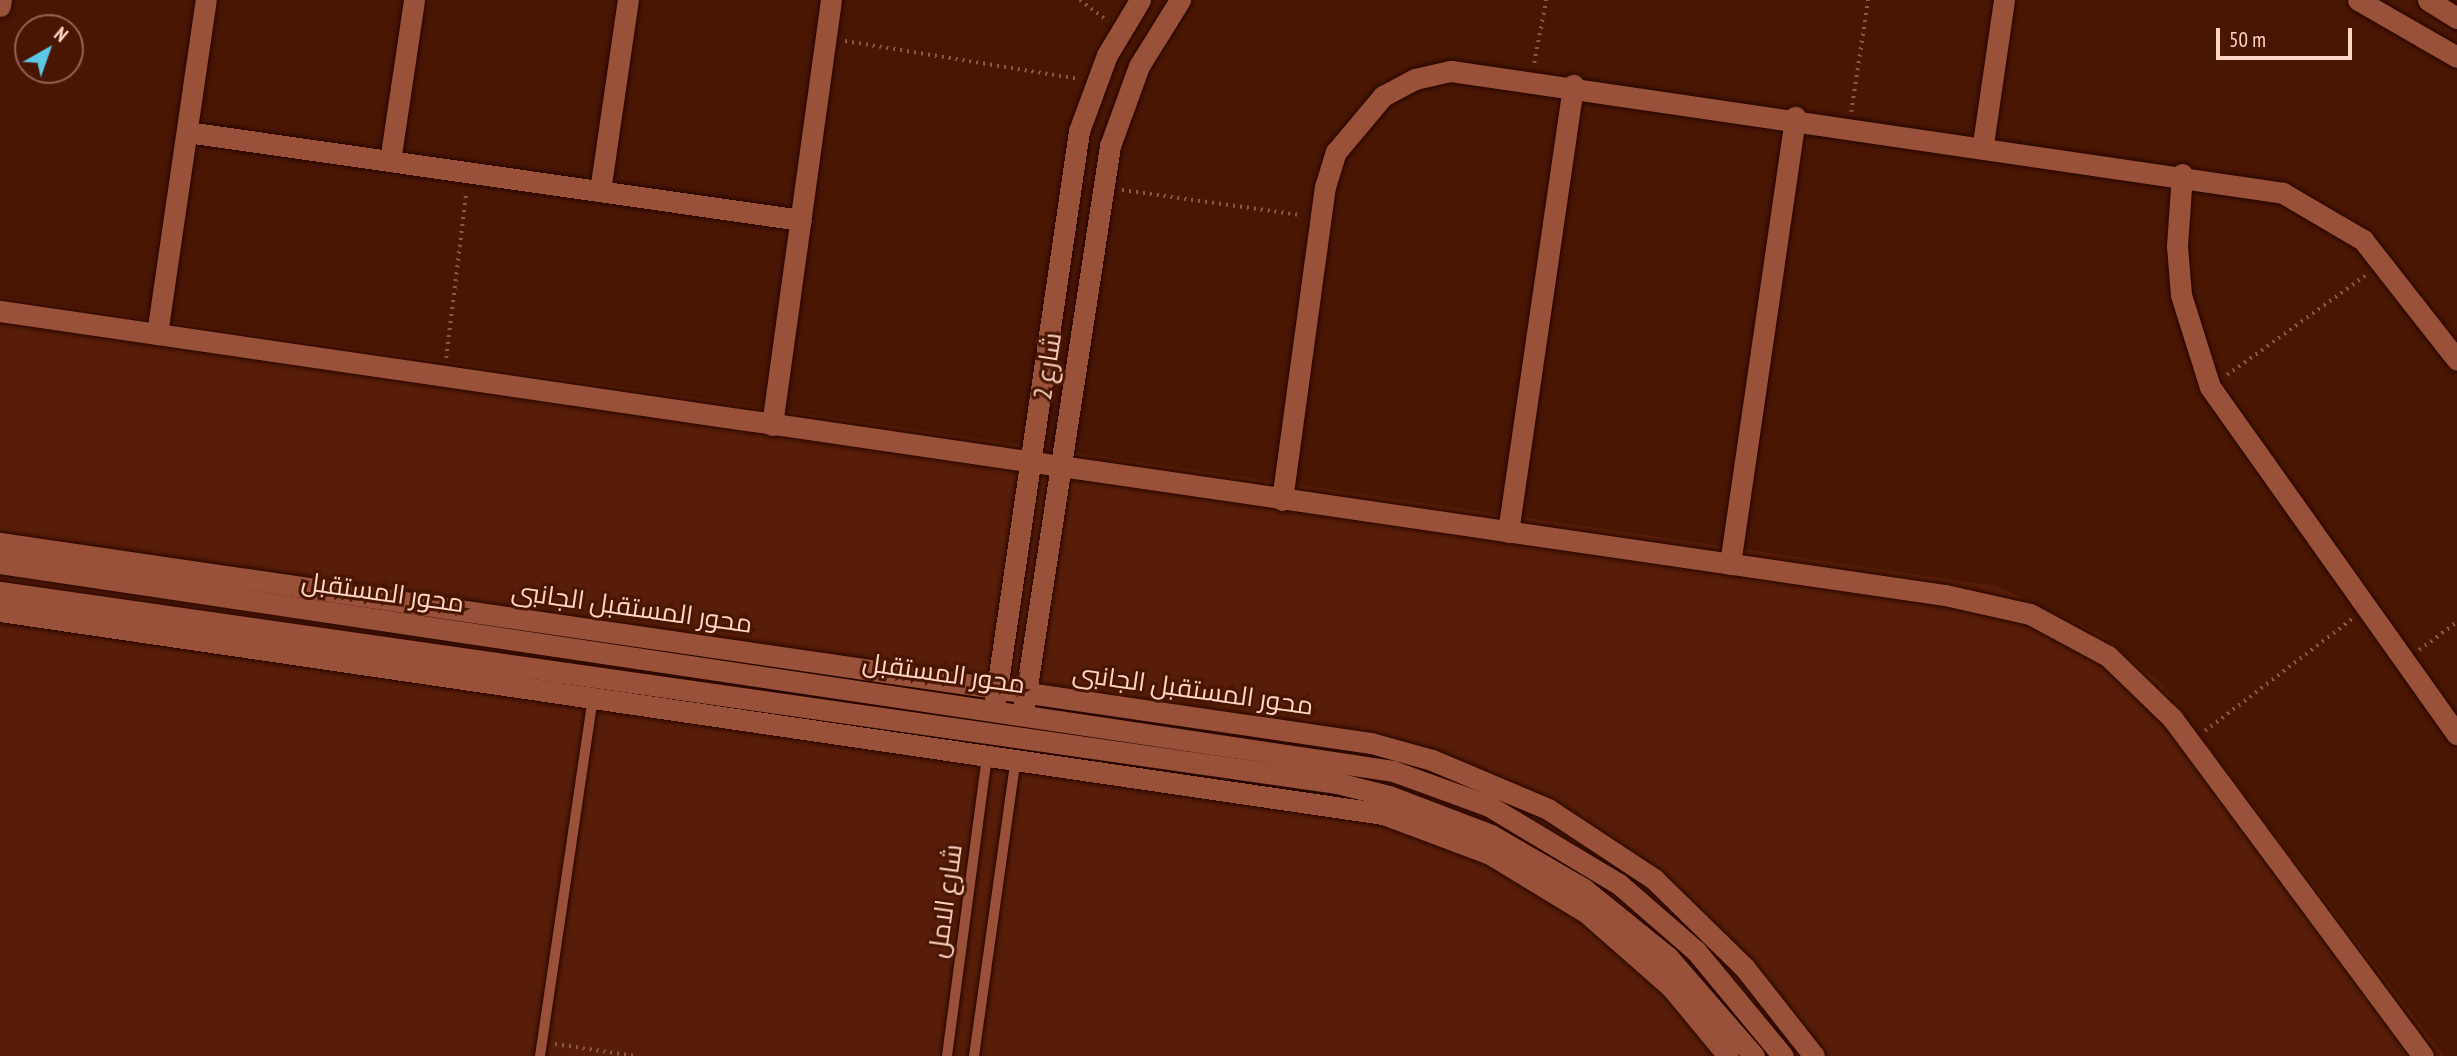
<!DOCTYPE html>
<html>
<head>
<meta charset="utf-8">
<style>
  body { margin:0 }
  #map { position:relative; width:2457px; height:1056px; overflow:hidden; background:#491604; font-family:"PT Sans Narrow",Cairo,sans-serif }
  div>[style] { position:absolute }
  .built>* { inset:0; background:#571d08 }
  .path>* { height:3.5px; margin-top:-1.75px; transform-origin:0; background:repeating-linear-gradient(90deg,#885847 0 2px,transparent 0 7px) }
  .roads { filter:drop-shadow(0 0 2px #270500) drop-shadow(0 0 2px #270500) }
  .lane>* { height:10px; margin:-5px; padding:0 5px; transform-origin:5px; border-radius:5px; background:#995139 }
  .street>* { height:21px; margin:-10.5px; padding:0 10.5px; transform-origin:10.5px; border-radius:10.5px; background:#995139 }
  .secondary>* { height:21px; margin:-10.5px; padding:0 10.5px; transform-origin:10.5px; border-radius:10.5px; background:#995139 }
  span { translate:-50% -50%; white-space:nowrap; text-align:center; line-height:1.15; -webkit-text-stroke:6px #491604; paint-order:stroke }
  .street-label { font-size:26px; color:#ffd5c6 }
  .north { position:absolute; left:14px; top:14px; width:70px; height:70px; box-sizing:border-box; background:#491604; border:2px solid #926252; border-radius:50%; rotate:40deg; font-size:19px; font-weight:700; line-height:28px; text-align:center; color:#ffd5c6 }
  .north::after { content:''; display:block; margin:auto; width:24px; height:32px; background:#5bc8e6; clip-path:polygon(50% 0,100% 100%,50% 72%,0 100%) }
  .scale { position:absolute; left:2216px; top:28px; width:136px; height:32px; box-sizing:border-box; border:4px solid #ffd5c6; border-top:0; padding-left:9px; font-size:21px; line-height:24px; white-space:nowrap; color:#ffd5c6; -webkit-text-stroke:5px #491604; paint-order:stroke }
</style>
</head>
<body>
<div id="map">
  <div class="built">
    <i style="clip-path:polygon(0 297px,1997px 586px,2101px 634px,2161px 683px,2444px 1056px,0 1056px)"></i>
  </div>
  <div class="path">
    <i style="left:1080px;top:0;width:35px;rotate:37deg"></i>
    <i style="left:845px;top:41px;width:238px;rotate:9.2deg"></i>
    <i style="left:1534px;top:63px;width:64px;rotate:-79.2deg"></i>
    <i style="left:1851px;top:112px;width:113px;rotate:-81.4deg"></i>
    <i style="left:1122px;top:190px;width:181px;rotate:8deg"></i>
    <i style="left:446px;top:358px;width:167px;rotate:-83.1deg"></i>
    <i style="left:2227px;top:375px;width:171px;rotate:-35.7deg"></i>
    <i style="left:2419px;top:650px;width:47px;rotate:-36.4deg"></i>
    <i style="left:2205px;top:731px;width:185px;rotate:-37.3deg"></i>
    <i style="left:555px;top:1044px;width:81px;rotate:8.5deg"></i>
  </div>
  <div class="roads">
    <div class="lane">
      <i style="left:540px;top:1056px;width:365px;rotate:-81.6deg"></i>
      <i style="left:947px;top:1056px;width:304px;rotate:-82.4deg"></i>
      <i style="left:974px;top:1056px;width:302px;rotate:-82deg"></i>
    </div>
    <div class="street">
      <i style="left:2358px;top:0;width:114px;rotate:29.9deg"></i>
      <i style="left:2428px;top:0;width:34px;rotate:32deg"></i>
      <i style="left:187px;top:132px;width:620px;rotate:8.16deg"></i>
      <i style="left:1983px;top:144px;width:146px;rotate:-81.7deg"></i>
      <i style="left:390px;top:161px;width:163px;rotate:-81.5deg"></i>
      <i style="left:2182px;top:174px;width:72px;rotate:94deg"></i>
      <i style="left:2177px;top:246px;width:49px;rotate:85.3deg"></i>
      <i style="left:2181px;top:295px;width:96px;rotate:72.5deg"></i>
      <i style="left:2210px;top:387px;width:426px;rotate:54.6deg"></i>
      <i style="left:600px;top:191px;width:193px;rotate:-81.7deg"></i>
      <i style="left:0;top:311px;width:1966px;rotate:8.31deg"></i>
      <i style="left:1945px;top:595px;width:87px;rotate:12.6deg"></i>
      <i style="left:2030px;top:614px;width:89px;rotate:28.3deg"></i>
      <i style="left:2108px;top:656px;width:89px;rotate:44.1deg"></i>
      <i style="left:2172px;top:718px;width:421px;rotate:53.4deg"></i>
      <i style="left:157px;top:334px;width:338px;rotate:-81.7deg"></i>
      <i style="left:772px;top:425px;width:429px;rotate:-82.1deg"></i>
      <i style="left:1282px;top:500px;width:316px;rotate:-82.2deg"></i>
      <i style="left:1325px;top:187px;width:37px;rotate:-73deg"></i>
      <i style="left:1336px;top:152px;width:73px;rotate:-50deg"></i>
      <i style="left:1383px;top:96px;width:36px;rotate:-28deg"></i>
      <i style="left:1415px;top:79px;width:37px;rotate:-13deg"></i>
      <i style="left:1451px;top:71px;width:841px;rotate:8.34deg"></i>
      <i style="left:2283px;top:193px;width:93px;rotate:30.4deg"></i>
      <i style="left:2363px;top:240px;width:152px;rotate:51.9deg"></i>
      <i style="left:1508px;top:532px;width:452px;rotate:-81.7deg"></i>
      <i style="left:0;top:543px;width:1386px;rotate:8.3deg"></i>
      <i style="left:1371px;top:743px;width:63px;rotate:15.6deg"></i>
      <i style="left:1432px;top:760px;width:126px;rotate:22.9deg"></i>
      <i style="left:1548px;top:809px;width:127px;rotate:33.4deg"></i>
      <i style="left:1654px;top:879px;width:126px;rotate:44.4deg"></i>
      <i style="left:1744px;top:967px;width:113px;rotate:51.8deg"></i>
      <i style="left:1730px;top:564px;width:452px;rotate:-81.7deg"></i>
      <i style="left:0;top:611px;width:1398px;rotate:8.35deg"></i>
      <i style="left:1383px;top:814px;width:114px;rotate:20.5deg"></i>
      <i style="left:1490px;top:854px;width:114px;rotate:31.3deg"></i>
      <i style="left:1587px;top:913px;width:113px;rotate:41.4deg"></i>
      <i style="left:1672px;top:988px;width:88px;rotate:50.5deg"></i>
      <i style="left:995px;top:702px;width:577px;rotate:-81.63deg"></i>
      <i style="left:1079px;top:131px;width:81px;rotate:-69.8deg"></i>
      <i style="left:1107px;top:55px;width:64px;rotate:-59deg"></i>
      <i style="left:1024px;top:706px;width:567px;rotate:-81.27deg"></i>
      <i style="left:1110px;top:146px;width:85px;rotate:-70.1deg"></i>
      <i style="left:1139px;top:66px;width:78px;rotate:-58.2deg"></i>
    </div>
    <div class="secondary">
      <i style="left:0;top:6px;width:6px;rotate:-81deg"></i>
      <i style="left:0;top:563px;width:1408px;rotate:8.49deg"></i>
      <i style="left:1393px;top:771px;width:102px;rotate:20deg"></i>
      <i style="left:1489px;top:806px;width:152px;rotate:31deg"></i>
      <i style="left:1619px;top:884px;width:102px;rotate:41deg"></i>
      <i style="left:1696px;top:951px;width:136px;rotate:50.4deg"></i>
      <i style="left:0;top:592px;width:1351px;rotate:8.13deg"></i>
      <i style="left:1337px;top:783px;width:54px;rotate:14deg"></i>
      <i style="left:1389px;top:796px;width:109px;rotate:20.9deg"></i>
      <i style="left:1491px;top:835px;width:108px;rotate:30.1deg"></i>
      <i style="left:1584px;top:889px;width:108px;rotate:39deg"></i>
      <i style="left:1668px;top:957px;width:131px;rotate:49deg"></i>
    </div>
  </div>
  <div class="street-label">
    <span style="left:1047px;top:366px;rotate:-81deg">شارع 2</span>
    <span style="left:383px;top:592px;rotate:8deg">محور المستقبل</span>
    <span style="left:632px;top:607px;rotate:8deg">محور المستقبل الجانبى</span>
    <span style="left:944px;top:673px;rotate:8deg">محور المستقبل</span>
    <span style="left:1193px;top:689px;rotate:8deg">محور المستقبل الجانبى</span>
    <span style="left:945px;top:901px;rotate:-82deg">شارع الامل</span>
  </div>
  <div class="north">N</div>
  <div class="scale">50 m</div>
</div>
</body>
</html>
